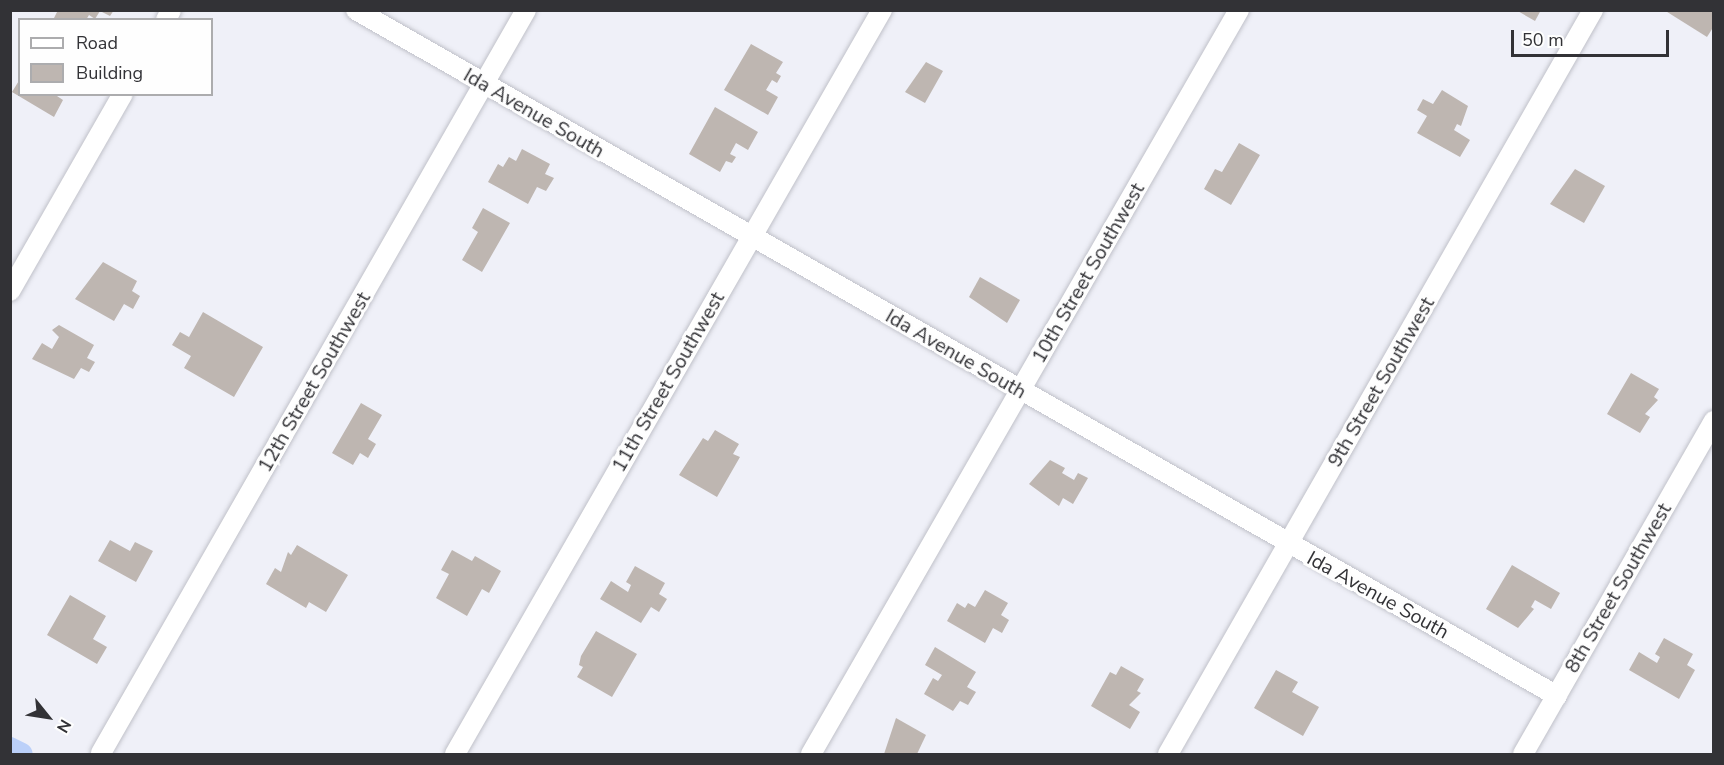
<!DOCTYPE html>
<html>
<head>
<meta charset="utf-8">
<style>
  body { margin:0 }
  #map { position:relative; width:1724px; height:765px; overflow:hidden; background:#eff0f8; font-family:"Nunito Sans",sans-serif }
  div>[style] { position:absolute }
  .canal>* { height:22px; margin:-11px; padding:0 11px; transform-origin:11px; border-radius:11px; background:#bbd0f9 }
  .building>* { inset:0; background:#beb6b1 }
  .roads { filter:drop-shadow(0 0 2px #c0c1c9) drop-shadow(0 0 2px #c0c1c9) }
  .street>* { height:20px; margin:-10px; padding:0 10px; transform-origin:10px; border-radius:10px; background:#fff }
  span { translate:-50% -50%; white-space:nowrap; text-align:center; line-height:1.15; -webkit-text-stroke:6px #fefefe; paint-order:stroke }
  .street-label { font-size:20px; color:#323236 }
  .frame { position:absolute; inset:0; border:12px solid #323236; pointer-events:none }
  .legend { position:absolute; left:18px; top:18px; width:195px; height:78px; box-sizing:border-box; background:#fefefe; border:2px solid #acacae; margin:0; padding:8px 10px; list-style:none; font-size:18px; color:#323236 }
  .legend li { display:flex; align-items:center; gap:12px; height:30px }
  .legend b { width:30px; border:2px solid #acacae }
  .north { position:absolute; left:18px; top:687px; width:60px; height:60px; -webkit-text-stroke:4px #fefefe; paint-order:stroke; rotate:120deg; font-size:16px; font-weight:700; line-height:24px; text-align:center; color:#323236 }
  .north::after { content:''; display:block; margin:auto; width:21px; height:27px; background:#323236; clip-path:polygon(50% 0,100% 100%,50% 72%,0 100%) }
  .scale { position:absolute; left:1511px; top:30px; width:158px; height:27px; box-sizing:border-box; border:3px solid #323236; border-top:0; padding-left:8px; font-size:18px; line-height:21px; white-space:nowrap; color:#323236; -webkit-text-stroke:4px #fefefe; paint-order:stroke }
</style>
</head>
<body>
<div id="map">
  <div class="canal">
    <i style="left:10px;top:748px;width:13px;rotate:27deg"></i>
  </div>
  <div class="building">
    <i style="clip-path:polygon(58px 10px,114px 10px,110px 16px,100px 11px,95px 19px,89px 15px,86px 20px,53px 20px)"></i>
    <i style="clip-path:polygon(1516px 10px,1541px 10px,1535px 21px)"></i>
    <i style="clip-path:polygon(1664px 10px,1714px 10px,1714px 26px,1707px 37px)"></i>
    <i style="clip-path:polygon(751px 44px,783px 62px,776px 73px,781px 76px,777px 83px,772px 80px,766px 90px,778px 97px,768px 115px,724px 90px)"></i>
    <i style="clip-path:polygon(926px 62px,943px 71px,925px 103px,905px 92px)"></i>
    <i style="clip-path:polygon(20px 79px,20px 94px,54px 94px,63px 100px,54px 117px,12px 92px)"></i>
    <i style="clip-path:polygon(1442px 90px,1468px 106px,1461px 126px,1457px 124px,1454px 130px,1470px 140px,1460px 157px,1417px 133px,1427px 116px,1417px 110px,1423px 99px,1433px 104px)"></i>
    <i style="clip-path:polygon(715px 107px,758px 132px,748px 150px,736px 143px,730px 154px,736px 157px,732px 163px,726px 161px,720px 172px,689px 154px)"></i>
    <i style="clip-path:polygon(1239px 143px,1260px 155px,1231px 205px,1204px 189px,1215px 169px,1222px 172px)"></i>
    <i style="clip-path:polygon(522px 149px,550px 164px,545px 174px,554px 178px,546px 191px,537px 187px,528px 204px,488px 182px,498px 164px,503px 167px,509px 157px,516px 161px)"></i>
    <i style="clip-path:polygon(1575px 169px,1605px 186px,1584px 223px,1550px 204px)"></i>
    <i style="clip-path:polygon(483px 208px,510px 223px,482px 272px,462px 260px,478px 232px,472px 228px)"></i>
    <i style="clip-path:polygon(103px 262px,137px 281px,132px 291px,140px 296px,133px 309px,124px 304px,114px 321px,75px 299px)"></i>
    <i style="clip-path:polygon(980px 277px,1020px 300px,1007px 323px,969px 297px)"></i>
    <i style="clip-path:polygon(203px 312px,263px 347px,234px 397px,184px 368px,191px 356px,172px 345px,180px 332px,189px 337px)"></i>
    <i style="clip-path:polygon(59px 325px,94px 345px,87px 358px,95px 362px,89px 372px,81px 368px,74px 379px,32px 359px,42px 343px,52px 349px,59px 337px,52px 330px)"></i>
    <i style="clip-path:polygon(1631px 373px,1659px 389px,1654px 397px,1658px 400px,1645px 414px,1650px 417px,1640px 433px,1607px 414px)"></i>
    <i style="clip-path:polygon(361px 403px,382px 415px,368px 439px,376px 444px,368px 458px,360px 453px,353px 465px,332px 453px)"></i>
    <i style="clip-path:polygon(715px 430px,739px 444px,733px 454px,740px 457px,717px 497px,679px 475px,703px 438px,708px 441px)"></i>
    <i style="clip-path:polygon(1050px 460px,1065px 468px,1062px 473px,1074px 480px,1078px 473px,1088px 478px,1073px 504px,1063px 498px,1059px 506px,1029px 484px)"></i>
    <i style="clip-path:polygon(110px 540px,130px 551px,135px 542px,153px 551px,136px 582px,98px 561px)"></i>
    <i style="clip-path:polygon(297px 545px,348px 575px,326px 612px,309px 602px,306px 608px,266px 584px,275px 568px,281px 572px,288px 552px,291px 555px)"></i>
    <i style="clip-path:polygon(452px 550px,472px 561px,475px 556px,501px 571px,489px 593px,482px 589px,467px 616px,436px 598px,449px 574px,441px 570px)"></i>
    <i style="clip-path:polygon(1512px 565px,1560px 593px,1551px 609px,1535px 600px,1531px 607px,1534px 609px,1518px 628px,1486px 609px)"></i>
    <i style="clip-path:polygon(635px 566px,665px 583px,659px 594px,667px 599px,659px 612px,651px 607px,641px 623px,600px 599px,611px 581px,628px 592px,631px 585px,626px 582px)"></i>
    <i style="clip-path:polygon(985px 590px,1008px 603px,1001px 615px,1009px 620px,1002px 633px,993px 628px,985px 643px,947px 621px,957px 603px,965px 608px,968px 603px,975px 607px)"></i>
    <i style="clip-path:polygon(70px 595px,106px 616px,93px 639px,107px 647px,97px 664px,47px 635px)"></i>
    <i style="clip-path:polygon(596px 631px,637px 654px,612px 697px,577px 677px,583px 667px,579px 665px,581px 656px)"></i>
    <i style="clip-path:polygon(1664px 638px,1693px 654px,1687px 665px,1695px 670px,1679px 699px,1629px 670px,1639px 652px,1657px 663px,1660px 657px,1655px 654px)"></i>
    <i style="clip-path:polygon(935px 647px,976px 672px,967px 687px,976px 692px,968px 705px,960px 701px,953px 711px,924px 694px,933px 678px,938px 681px,942px 675px,925px 665px)"></i>
    <i style="clip-path:polygon(1121px 666px,1144px 679px,1137px 691px,1141px 693px,1129px 705px,1140px 712px,1130px 729px,1091px 706px,1110px 672px,1116px 675px)"></i>
    <i style="clip-path:polygon(1276px 670px,1298px 682px,1292px 692px,1319px 707px,1303px 736px,1254px 708px)"></i>
    <i style="clip-path:polygon(896px 718px,926px 735px,917px 754px,884px 754px)"></i>
  </div>
  <div class="roads">
    <div class="street">
      <i style="left:356px;top:10px;width:1383px;rotate:29.73deg"></i>
      <i style="left:166px;top:20px;width:11px;rotate:-63deg"></i>
      <i style="left:10px;top:291px;width:227px;rotate:-60.2deg"></i>
      <i style="left:101px;top:753px;width:856px;rotate:-60.23deg"></i>
      <i style="left:455px;top:754px;width:858px;rotate:-60.15deg"></i>
      <i style="left:811px;top:754px;width:858px;rotate:-60.09deg"></i>
      <i style="left:1168px;top:754px;width:857px;rotate:-60.26deg"></i>
      <i style="left:1523px;top:754px;width:384px;rotate:-60.2deg"></i>
    </div>
  </div>
  <div class="street-label">
    <span style="left:534px;top:113px;rotate:30deg">Ida Avenue South</span>
    <span style="left:1088px;top:273px;rotate:-60deg">10th Street Southwest</span>
    <span style="left:956px;top:354px;rotate:30deg">Ida Avenue South</span>
    <span style="left:314px;top:382px;rotate:-60deg">12th Street Southwest</span>
    <span style="left:668px;top:382px;rotate:-60deg">11th Street Southwest</span>
    <span style="left:1381px;top:382px;rotate:-60deg">9th Street Southwest</span>
    <span style="left:1618px;top:588px;rotate:-60deg">8th Street Southwest</span>
    <span style="left:1378px;top:595px;rotate:29deg">Ida Avenue South</span>
  </div>
  <div class="frame"></div>
  <ul class="legend">
  <li><b style="height:8px;background:#fff"></b>Road</li>
  <li><b style="height:16px;background:#beb6b1"></b>Building</li>
  </ul>
  <div class="north">N</div>
  <div class="scale">50 m</div>
</div>
</body>
</html>
